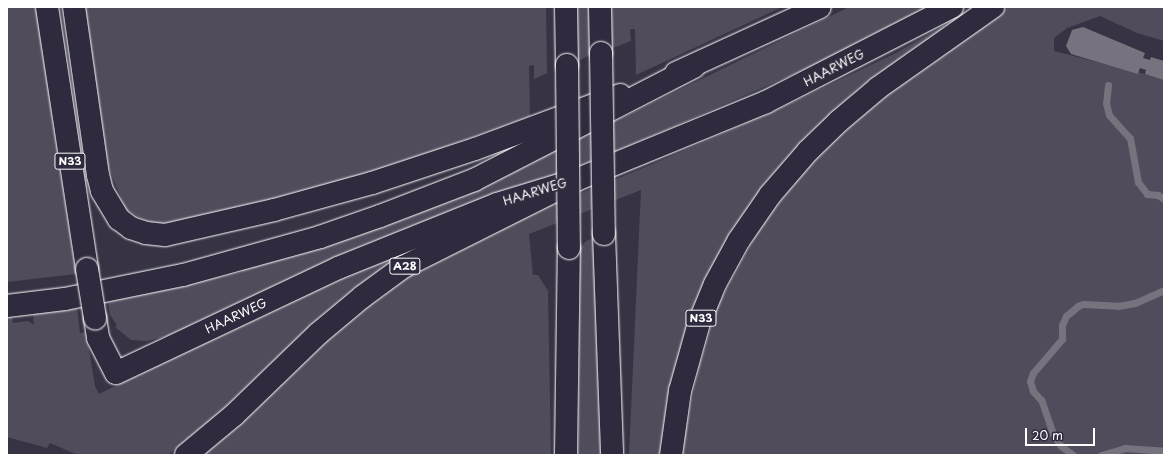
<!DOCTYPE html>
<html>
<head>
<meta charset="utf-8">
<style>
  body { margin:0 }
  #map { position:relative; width:1171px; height:462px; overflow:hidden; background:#373345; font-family:"Playpen Sans",sans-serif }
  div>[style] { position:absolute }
  .green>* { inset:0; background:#514c5c }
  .water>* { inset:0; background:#76737f }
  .stream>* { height:7px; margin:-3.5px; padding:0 3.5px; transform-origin:3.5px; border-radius:3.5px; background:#76737f }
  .roads { filter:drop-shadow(0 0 1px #fff) drop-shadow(0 0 1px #fff) }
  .primary>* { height:22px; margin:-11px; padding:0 11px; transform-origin:11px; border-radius:11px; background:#2f2a3d }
  .highway>* { height:22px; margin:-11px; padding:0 11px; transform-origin:11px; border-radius:11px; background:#2f2a3d }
  .bridges { filter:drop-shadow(0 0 1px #fff) drop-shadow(0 0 1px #fff) }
  .highway-bridge>* { height:22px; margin:-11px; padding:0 11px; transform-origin:11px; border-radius:11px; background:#2f2a3d }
  span { translate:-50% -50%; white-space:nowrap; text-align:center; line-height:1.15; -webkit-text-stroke:3.5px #2f2a3d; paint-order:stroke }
  .shield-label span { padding:1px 3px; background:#2f2a3d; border:1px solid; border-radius:3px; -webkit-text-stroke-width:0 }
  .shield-label { font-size:11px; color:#fff; font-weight:700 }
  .street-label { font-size:12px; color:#fff }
  .frame { position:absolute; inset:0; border:8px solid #fff; pointer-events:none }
  .scale { position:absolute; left:1025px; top:428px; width:70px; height:18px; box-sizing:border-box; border:2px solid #fff; border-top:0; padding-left:5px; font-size:12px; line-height:14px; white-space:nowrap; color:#fff; -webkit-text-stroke:3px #2f2a3d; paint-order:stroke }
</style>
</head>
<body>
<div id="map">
  <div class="green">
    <i style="clip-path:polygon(7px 7px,36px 7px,76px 274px,7px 282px)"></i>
    <i style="clip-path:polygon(84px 7px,546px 7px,547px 73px,534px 79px,534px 65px,529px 66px,530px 116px,426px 154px,322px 187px,172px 224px,152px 222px,138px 217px,126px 209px,105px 159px)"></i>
    <i style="clip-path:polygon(577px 7px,589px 7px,589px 52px,588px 56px,578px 61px)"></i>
    <i style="clip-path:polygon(609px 7px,782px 7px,636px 75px,635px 29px,630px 29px,631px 41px,610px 49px)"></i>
    <i style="clip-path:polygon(849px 7px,929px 7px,817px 64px,638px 142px,334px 261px,176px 334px,147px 341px,131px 340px,115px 327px,117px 325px,110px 315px,108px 302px,242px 272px,242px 268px,531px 162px)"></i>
    <i style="clip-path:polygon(1009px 7px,1164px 7px,1164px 41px,1137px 33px,1100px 16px,1067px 28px,1054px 38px,1054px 51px,1164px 79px,1164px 455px,683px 455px,685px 432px,699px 367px,718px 305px,761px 226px,813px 159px,861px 112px)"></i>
    <i style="clip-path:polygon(943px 26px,947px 32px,739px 227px,663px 455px,629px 455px,641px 190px,529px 234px,533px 275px,538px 275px,548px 291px,551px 455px,199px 455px,380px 292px,497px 227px,641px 169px,768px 114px,896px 53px)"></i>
    <i style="clip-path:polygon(596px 237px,603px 455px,578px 455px,580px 248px,586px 241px)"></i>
    <i style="clip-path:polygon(412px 249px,413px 251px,246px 392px,168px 455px,78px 455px,50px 443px,47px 448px,7px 437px,7px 318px,12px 317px,13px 323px,28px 321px,34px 325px,33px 314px,77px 307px,80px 333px,86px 332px,95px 386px,99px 394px,309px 292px)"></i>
  </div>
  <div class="water">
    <i style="clip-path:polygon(1083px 27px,1145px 53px,1143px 58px,1150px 60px,1151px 57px,1164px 61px,1164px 80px,1145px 74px,1146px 70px,1140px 68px,1138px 74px,1071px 54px,1066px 46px,1072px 30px)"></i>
  </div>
  <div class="stream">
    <i style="left:1108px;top:85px;width:18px;rotate:96deg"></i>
    <i style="left:1106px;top:103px;width:12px;rotate:76deg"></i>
    <i style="left:1109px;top:115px;width:31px;rotate:48deg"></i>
    <i style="left:1130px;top:138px;width:45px;rotate:79.7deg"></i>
    <i style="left:1138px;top:182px;width:15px;rotate:53deg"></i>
    <i style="left:1147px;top:194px;width:11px;rotate:5deg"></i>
    <i style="left:1158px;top:195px;width:7px;rotate:34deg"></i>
    <i style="left:1073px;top:455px;width:15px;rotate:-143deg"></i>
    <i style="left:1061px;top:446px;width:14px;rotate:-124deg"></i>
    <i style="left:1053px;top:434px;width:36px;rotate:-109deg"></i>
    <i style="left:1041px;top:400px;width:12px;rotate:-132deg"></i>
    <i style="left:1033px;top:391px;width:10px;rotate:-107deg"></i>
    <i style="left:1030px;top:381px;width:9px;rotate:-69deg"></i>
    <i style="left:1033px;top:373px;width:45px;rotate:-49.5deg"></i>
    <i style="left:1062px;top:339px;width:14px;rotate:-90deg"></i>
    <i style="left:1062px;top:325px;width:10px;rotate:-66deg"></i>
    <i style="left:1066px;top:316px;width:16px;rotate:-40deg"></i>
    <i style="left:1078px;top:306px;width:5px;rotate:-22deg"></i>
    <i style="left:1083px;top:304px;width:35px;rotate:3deg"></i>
    <i style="left:1118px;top:306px;width:17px;rotate:-10deg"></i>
    <i style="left:1135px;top:303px;width:32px;rotate:-24deg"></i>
    <i style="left:1101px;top:455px;width:25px;rotate:-16deg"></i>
    <i style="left:1125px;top:448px;width:39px;rotate:4deg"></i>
  </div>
  <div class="roads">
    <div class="primary">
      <i style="left:676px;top:73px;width:158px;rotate:-24.6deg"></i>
      <i style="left:119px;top:219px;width:15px;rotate:37deg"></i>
      <i style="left:131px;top:228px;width:16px;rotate:18deg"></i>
      <i style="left:146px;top:233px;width:19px;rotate:6deg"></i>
      <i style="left:165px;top:235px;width:112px;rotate:-12.9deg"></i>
      <i style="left:274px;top:210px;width:102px;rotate:-15.4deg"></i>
      <i style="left:372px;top:183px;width:108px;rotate:-18.3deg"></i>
      <i style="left:475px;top:149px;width:155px;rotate:-20.4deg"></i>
      <i style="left:116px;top:373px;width:246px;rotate:-25.3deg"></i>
      <i style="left:338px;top:268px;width:171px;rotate:-21.9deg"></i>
      <i style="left:497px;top:204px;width:83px;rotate:-16.9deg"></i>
      <i style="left:576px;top:180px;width:205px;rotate:-22.3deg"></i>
      <i style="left:766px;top:102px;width:209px;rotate:-27.1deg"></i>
    </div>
    <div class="highway">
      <i style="left:47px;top:7px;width:265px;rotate:81.3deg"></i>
      <i style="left:74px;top:7px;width:170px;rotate:81.9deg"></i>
      <i style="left:98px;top:175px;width:16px;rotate:76deg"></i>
      <i style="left:102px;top:191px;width:33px;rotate:59deg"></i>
      <i style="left:566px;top:7px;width:58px;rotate:89deg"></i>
      <i style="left:600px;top:7px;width:46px;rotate:88.8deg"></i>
      <i style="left:604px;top:234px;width:221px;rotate:87.9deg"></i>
      <i style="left:7px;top:306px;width:58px;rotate:-6.9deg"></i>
      <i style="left:65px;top:299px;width:120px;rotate:-11.5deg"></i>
      <i style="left:183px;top:275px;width:142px;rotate:-15.5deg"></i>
      <i style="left:320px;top:237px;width:64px;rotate:-19.3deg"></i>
      <i style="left:380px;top:216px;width:101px;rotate:-21deg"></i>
      <i style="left:474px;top:180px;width:247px;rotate:-27.2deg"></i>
      <i style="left:95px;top:318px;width:20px;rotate:81deg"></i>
      <i style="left:98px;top:338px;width:39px;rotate:63deg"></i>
      <i style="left:186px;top:455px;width:62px;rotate:-39.8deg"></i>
      <i style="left:234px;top:415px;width:118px;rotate:-44deg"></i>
      <i style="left:319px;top:333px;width:56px;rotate:-39.9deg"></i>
      <i style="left:362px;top:297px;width:51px;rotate:-36.2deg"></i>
      <i style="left:403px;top:267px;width:194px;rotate:-26.7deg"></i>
      <i style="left:566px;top:455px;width:207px;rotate:-89.2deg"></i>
      <i style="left:671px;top:455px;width:65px;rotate:-82deg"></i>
      <i style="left:680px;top:391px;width:71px;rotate:-74.4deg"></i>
      <i style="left:699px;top:323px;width:42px;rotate:-67.7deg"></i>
      <i style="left:715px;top:284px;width:50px;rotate:-61.4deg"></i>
      <i style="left:739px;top:240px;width:55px;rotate:-55.4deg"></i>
      <i style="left:770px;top:195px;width:58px;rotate:-49.2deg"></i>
      <i style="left:808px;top:151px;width:43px;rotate:-44.1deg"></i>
      <i style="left:839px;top:121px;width:51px;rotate:-40.2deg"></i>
      <i style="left:878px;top:88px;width:141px;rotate:-35.2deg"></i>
    </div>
  </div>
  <div class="bridges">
    <div class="highway-bridge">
      <i style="left:601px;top:53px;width:181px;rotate:89.1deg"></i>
      <i style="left:567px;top:65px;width:183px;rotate:89.4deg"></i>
      <i style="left:87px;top:269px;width:50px;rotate:80.7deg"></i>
    </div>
  </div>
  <div class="shield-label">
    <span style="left:70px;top:161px">N33</span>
    <span style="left:405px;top:266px">A28</span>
    <span style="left:701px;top:318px">N33</span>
  </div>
  <div class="street-label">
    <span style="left:834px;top:68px;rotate:-27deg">HAARWEG</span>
    <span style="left:535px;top:192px;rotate:-17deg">HAARWEG</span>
    <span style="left:236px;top:316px;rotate:-25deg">HAARWEG</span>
  </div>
  <div class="frame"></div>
  <div class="scale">20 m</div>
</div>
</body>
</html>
